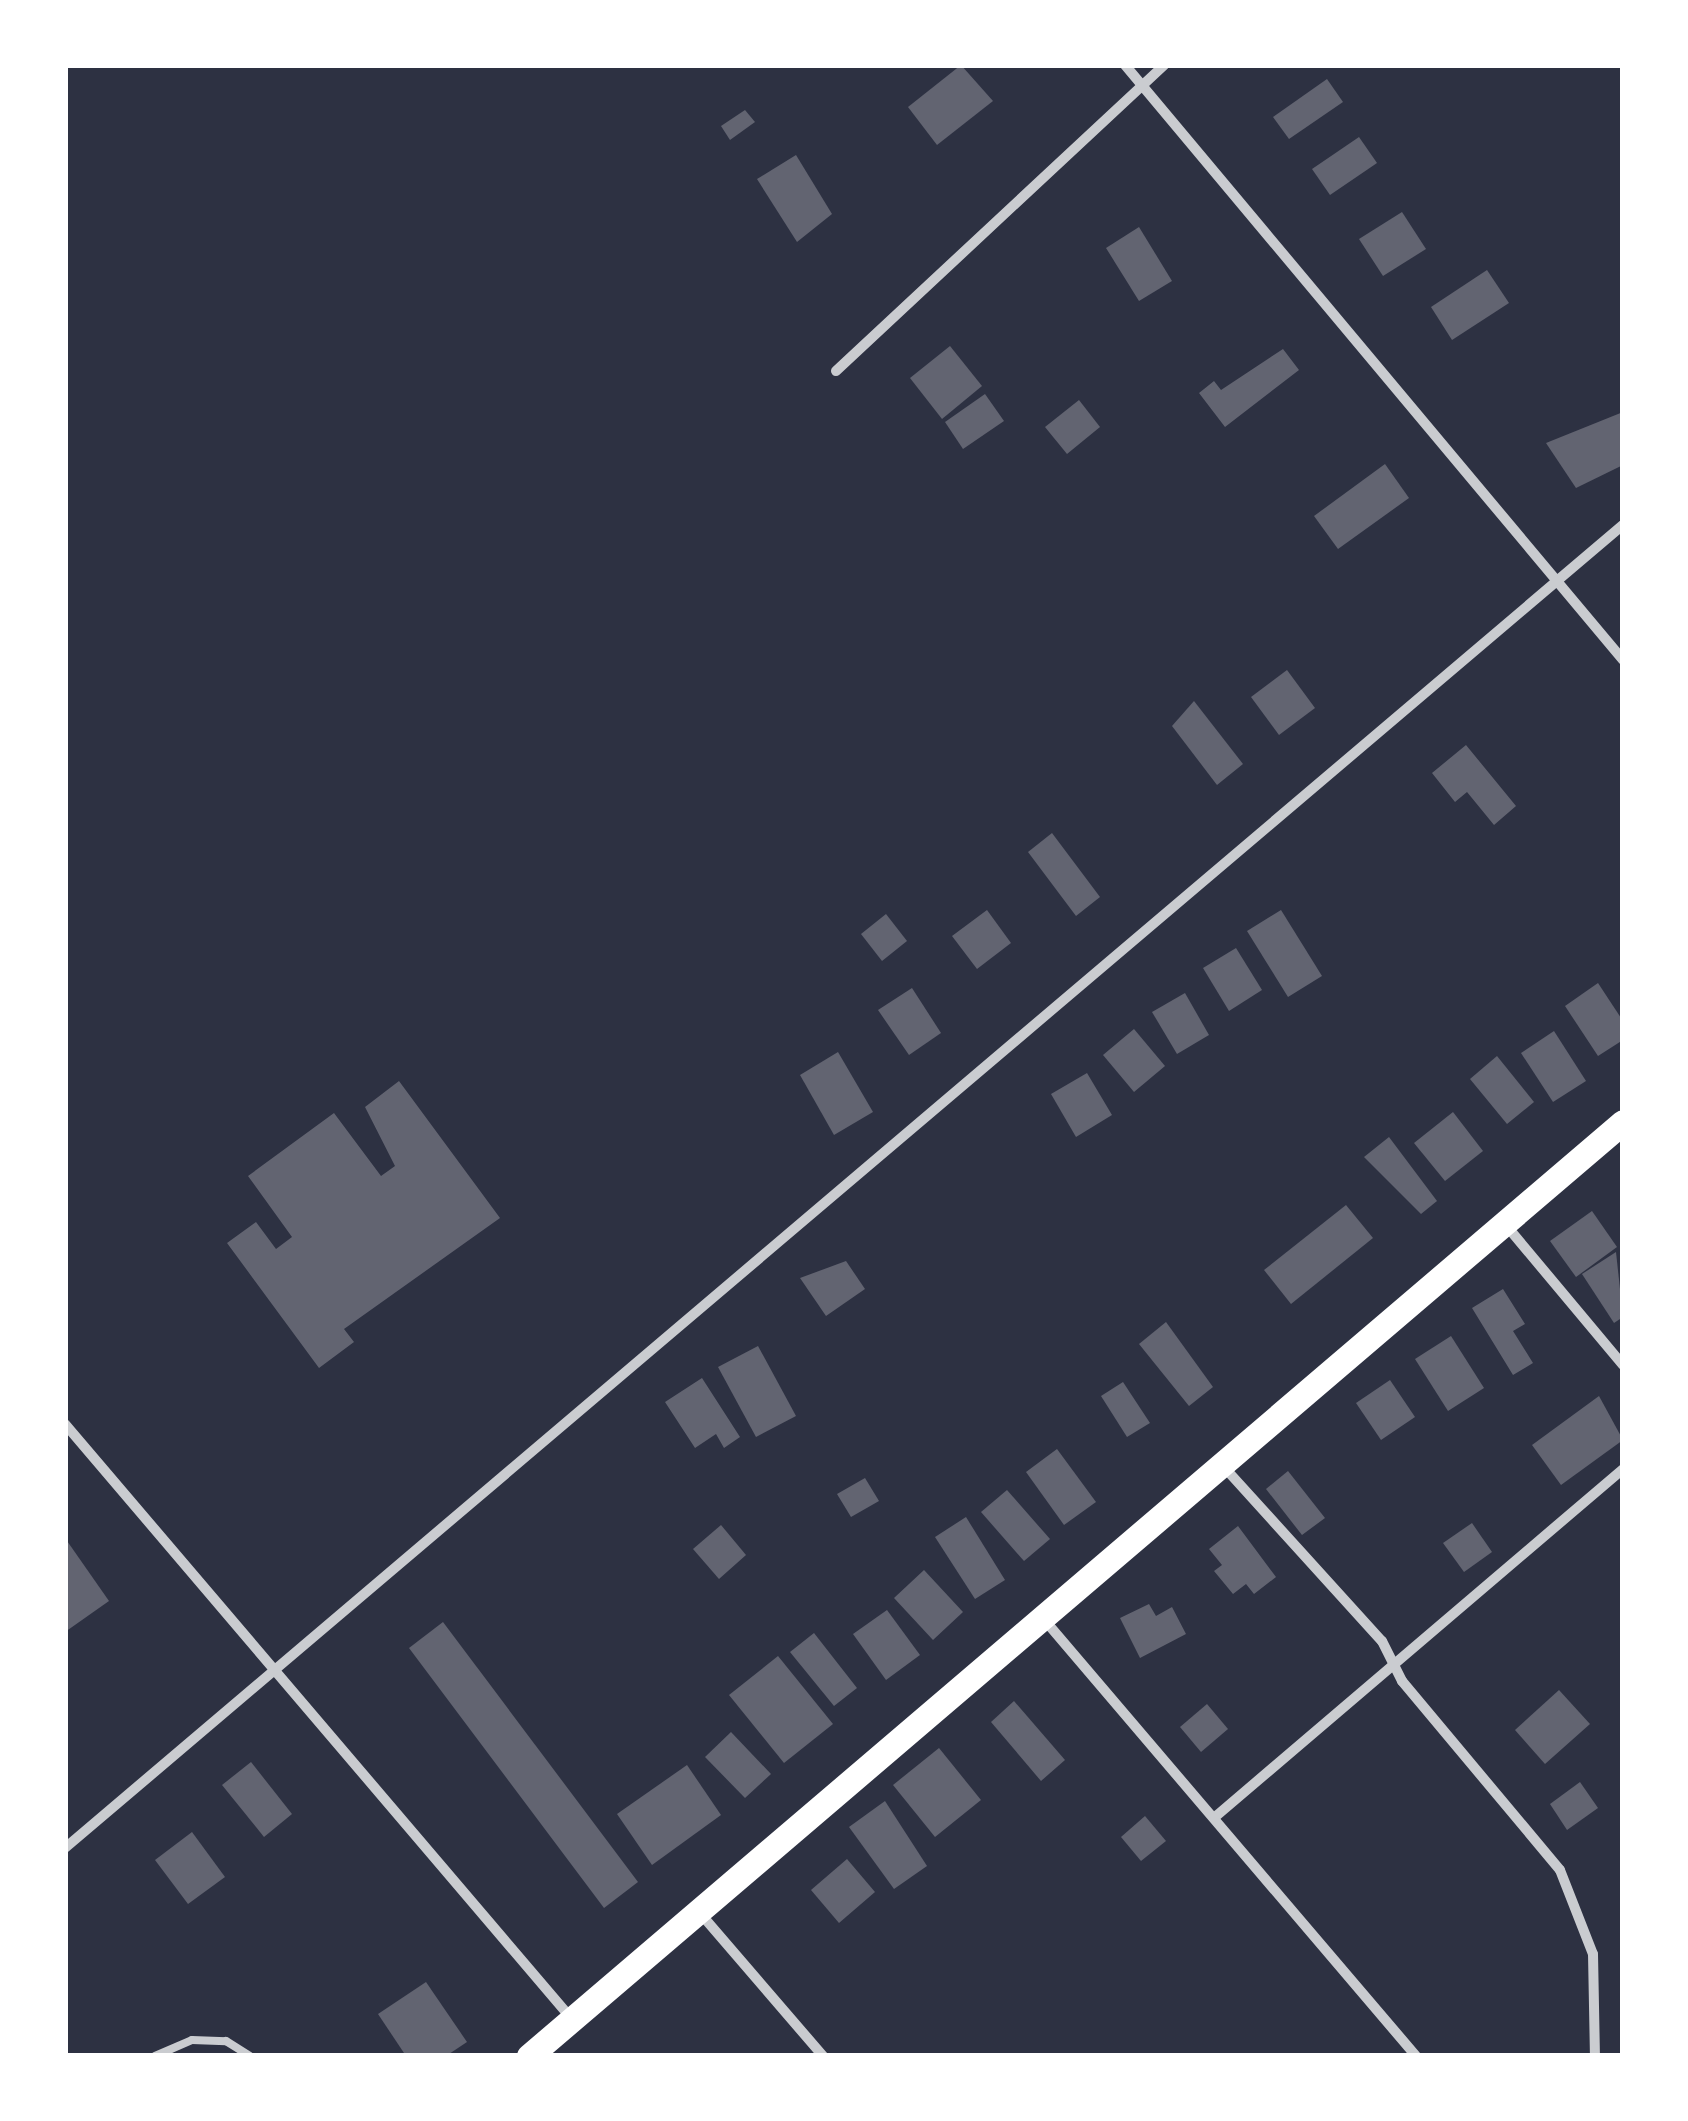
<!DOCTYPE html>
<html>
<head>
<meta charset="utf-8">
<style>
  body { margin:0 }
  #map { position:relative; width:1688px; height:2121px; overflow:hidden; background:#2d3142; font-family:"Golos Text",sans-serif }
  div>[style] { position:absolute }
  .building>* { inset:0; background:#626471 }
  .service>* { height:8px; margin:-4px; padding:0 4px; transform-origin:4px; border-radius:4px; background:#caccd0 }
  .minor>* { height:10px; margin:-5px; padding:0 5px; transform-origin:5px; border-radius:5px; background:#caccd0 }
  .primary>* { height:25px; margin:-12.5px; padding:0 12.5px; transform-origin:12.5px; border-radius:12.5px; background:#fff }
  span { translate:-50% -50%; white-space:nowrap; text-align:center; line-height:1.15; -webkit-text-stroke:10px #fff; paint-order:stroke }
  .frame { position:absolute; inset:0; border:68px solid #fff; pointer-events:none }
</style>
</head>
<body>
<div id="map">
  <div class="building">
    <i style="clip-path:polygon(961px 65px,993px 101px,937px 145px,908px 107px)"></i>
    <i style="clip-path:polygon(1327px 79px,1343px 102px,1289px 139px,1273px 117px)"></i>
    <i style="clip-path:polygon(745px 110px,755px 122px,730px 140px,721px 126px)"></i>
    <i style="clip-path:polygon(1359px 137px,1377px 163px,1330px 195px,1312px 169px)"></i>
    <i style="clip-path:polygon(796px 155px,832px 214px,797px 242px,757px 179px)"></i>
    <i style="clip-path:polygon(1402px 212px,1426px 249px,1383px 276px,1359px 239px)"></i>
    <i style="clip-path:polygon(1139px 227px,1172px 281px,1139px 301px,1106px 248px)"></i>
    <i style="clip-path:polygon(1487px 270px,1509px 303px,1452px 340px,1431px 307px)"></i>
    <i style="clip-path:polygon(950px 346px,982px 386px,942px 419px,910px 378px)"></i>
    <i style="clip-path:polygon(1283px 349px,1299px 370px,1225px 427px,1199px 393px,1214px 381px,1221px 390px)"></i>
    <i style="clip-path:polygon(985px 394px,1004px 421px,963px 449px,945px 422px)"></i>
    <i style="clip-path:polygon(1079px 400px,1100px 427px,1067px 454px,1045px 427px)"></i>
    <i style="clip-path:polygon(1623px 412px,1623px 465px,1576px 488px,1546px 443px)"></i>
    <i style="clip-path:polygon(1385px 464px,1409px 498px,1338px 549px,1314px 516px)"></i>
    <i style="clip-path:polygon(1287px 670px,1315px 708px,1279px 735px,1251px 697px)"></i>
    <i style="clip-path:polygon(1194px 701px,1243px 764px,1217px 785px,1172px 726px)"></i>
    <i style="clip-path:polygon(1466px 745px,1516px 806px,1494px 825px,1467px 792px,1455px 802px,1432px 773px)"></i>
    <i style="clip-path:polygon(1052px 833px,1100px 897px,1076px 916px,1028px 852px)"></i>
    <i style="clip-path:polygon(987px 910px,1011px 943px,977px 969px,952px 936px)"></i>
    <i style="clip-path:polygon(1281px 910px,1322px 976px,1288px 997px,1247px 931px)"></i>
    <i style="clip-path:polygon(886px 914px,907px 941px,882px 961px,861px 934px)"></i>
    <i style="clip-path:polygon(1236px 948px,1262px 990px,1229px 1011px,1203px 968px)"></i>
    <i style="clip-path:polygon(1598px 983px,1623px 1021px,1623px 1040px,1598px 1056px,1565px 1006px)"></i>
    <i style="clip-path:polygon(912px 988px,941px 1033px,909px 1055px,878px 1010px)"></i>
    <i style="clip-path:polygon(1185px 993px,1209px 1035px,1177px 1054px,1152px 1012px)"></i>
    <i style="clip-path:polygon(1134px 1029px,1165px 1066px,1134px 1092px,1103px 1055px)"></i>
    <i style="clip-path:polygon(1554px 1031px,1586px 1081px,1553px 1102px,1521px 1053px)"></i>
    <i style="clip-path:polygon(838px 1052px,873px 1112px,834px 1135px,800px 1075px)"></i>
    <i style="clip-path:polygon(1497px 1056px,1534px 1102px,1507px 1124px,1470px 1079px)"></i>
    <i style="clip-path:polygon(1087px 1073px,1112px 1115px,1076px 1137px,1051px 1094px)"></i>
    <i style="clip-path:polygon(399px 1081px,500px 1218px,344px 1329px,354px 1342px,319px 1368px,227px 1243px,256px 1222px,276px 1249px,292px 1237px,248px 1176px,334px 1113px,381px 1176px,395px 1166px,365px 1107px)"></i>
    <i style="clip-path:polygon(1453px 1112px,1483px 1151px,1445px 1181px,1414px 1143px)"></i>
    <i style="clip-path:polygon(1389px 1137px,1437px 1201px,1421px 1214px,1364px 1157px)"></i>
    <i style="clip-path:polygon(1346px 1205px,1373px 1238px,1291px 1304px,1264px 1270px)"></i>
    <i style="clip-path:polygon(1592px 1211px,1617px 1247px,1576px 1277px,1550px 1241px)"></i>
    <i style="clip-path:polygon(1616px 1252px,1623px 1317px,1614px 1323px,1582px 1274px)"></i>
    <i style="clip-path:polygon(846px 1261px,865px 1289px,826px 1316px,800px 1278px)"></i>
    <i style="clip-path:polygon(1503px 1289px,1525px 1324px,1513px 1331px,1533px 1363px,1513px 1375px,1472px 1308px)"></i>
    <i style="clip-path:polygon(1166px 1322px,1213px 1387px,1189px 1406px,1139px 1344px)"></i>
    <i style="clip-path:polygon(1451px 1336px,1484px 1388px,1448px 1411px,1415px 1359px)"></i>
    <i style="clip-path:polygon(758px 1346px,796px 1416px,756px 1437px,718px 1367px)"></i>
    <i style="clip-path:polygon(702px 1378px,740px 1437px,724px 1448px,716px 1434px,695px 1448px,665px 1402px)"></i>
    <i style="clip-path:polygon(1390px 1380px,1415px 1417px,1381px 1440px,1356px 1403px)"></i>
    <i style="clip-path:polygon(1123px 1382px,1150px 1423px,1127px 1437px,1101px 1396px)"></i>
    <i style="clip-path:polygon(1599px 1396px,1623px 1440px,1561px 1485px,1532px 1445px)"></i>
    <i style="clip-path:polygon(1057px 1449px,1096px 1502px,1064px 1525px,1026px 1472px)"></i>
    <i style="clip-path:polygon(1288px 1471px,1325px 1518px,1302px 1535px,1266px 1489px)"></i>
    <i style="clip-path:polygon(865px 1478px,879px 1501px,851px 1517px,837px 1494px)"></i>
    <i style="clip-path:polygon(1007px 1490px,1050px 1539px,1024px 1561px,981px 1512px)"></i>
    <i style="clip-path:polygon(966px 1517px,1005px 1580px,975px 1599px,935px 1537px)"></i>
    <i style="clip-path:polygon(1472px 1523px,1492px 1552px,1464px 1572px,1443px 1543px)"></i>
    <i style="clip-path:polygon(721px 1525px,746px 1555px,719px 1579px,693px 1549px)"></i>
    <i style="clip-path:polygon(1238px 1526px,1276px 1577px,1254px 1594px,1246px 1584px,1233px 1594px,1214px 1571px,1222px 1565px,1209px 1549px)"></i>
    <i style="clip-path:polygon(65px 1538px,109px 1601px,65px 1632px)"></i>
    <i style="clip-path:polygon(924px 1570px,963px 1612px,933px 1640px,894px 1598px)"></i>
    <i style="clip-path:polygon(1149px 1604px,1156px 1616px,1172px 1607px,1186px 1634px,1140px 1658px,1120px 1618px)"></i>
    <i style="clip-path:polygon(887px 1610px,920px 1655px,886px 1680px,853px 1634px)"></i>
    <i style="clip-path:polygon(443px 1622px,638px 1882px,604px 1908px,409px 1648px)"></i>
    <i style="clip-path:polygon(814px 1633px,857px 1688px,834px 1706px,790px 1652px)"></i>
    <i style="clip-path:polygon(778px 1656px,833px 1724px,784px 1763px,729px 1695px)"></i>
    <i style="clip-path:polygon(1559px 1690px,1590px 1724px,1545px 1764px,1515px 1730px)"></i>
    <i style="clip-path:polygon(1014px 1701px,1065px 1760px,1041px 1781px,991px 1722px)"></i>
    <i style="clip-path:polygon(1207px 1704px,1228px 1729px,1201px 1752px,1180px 1727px)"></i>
    <i style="clip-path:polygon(731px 1732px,771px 1774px,745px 1798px,705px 1757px)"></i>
    <i style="clip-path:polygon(939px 1748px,981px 1800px,935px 1837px,893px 1785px)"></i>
    <i style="clip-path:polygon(251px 1762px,292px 1814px,264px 1837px,222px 1785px)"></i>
    <i style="clip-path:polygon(687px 1765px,721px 1815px,652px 1865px,617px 1814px)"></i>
    <i style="clip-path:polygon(1580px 1782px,1598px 1808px,1567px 1830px,1550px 1804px)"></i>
    <i style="clip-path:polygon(885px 1801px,927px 1866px,894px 1889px,849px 1827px)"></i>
    <i style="clip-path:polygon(1145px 1816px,1166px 1841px,1141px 1861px,1121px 1837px)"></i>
    <i style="clip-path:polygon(192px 1832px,225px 1877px,188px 1904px,155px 1860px)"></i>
    <i style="clip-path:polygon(847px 1859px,875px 1892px,839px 1923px,811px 1890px)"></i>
    <i style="clip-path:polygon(426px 1982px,467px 2042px,446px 2056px,406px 2056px,378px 2014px)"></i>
  </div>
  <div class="service">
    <i style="left:155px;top:2056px;width:40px;rotate:-23.4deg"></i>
    <i style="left:192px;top:2040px;width:34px;rotate:2deg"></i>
    <i style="left:226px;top:2041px;width:28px;rotate:32deg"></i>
  </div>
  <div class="minor">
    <i style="left:1125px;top:65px;width:776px;rotate:50.07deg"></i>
    <i style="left:836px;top:371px;width:449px;rotate:-43deg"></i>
    <i style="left:1505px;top:1224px;width:184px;rotate:50.1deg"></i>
    <i style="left:65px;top:1424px;width:779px;rotate:49.58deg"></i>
    <i style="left:1224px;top:1467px;width:235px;rotate:47.8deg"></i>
    <i style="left:1382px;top:1641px;width:45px;rotate:63.4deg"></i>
    <i style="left:1402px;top:1681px;width:246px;rotate:50.1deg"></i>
    <i style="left:1560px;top:1870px;width:90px;rotate:68.6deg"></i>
    <i style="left:1593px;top:1954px;width:102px;rotate:88.9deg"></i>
    <i style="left:1042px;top:1617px;width:577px;rotate:49.57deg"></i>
    <i style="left:1215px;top:1817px;width:536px;rotate:-40.46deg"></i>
    <i style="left:65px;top:1848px;width:2044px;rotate:-40.34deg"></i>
    <i style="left:700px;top:1913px;width:189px;rotate:49.3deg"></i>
  </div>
  <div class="primary">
    <i style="left:529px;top:2056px;width:1438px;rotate:-40.49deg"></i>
  </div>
  <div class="frame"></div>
</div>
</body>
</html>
